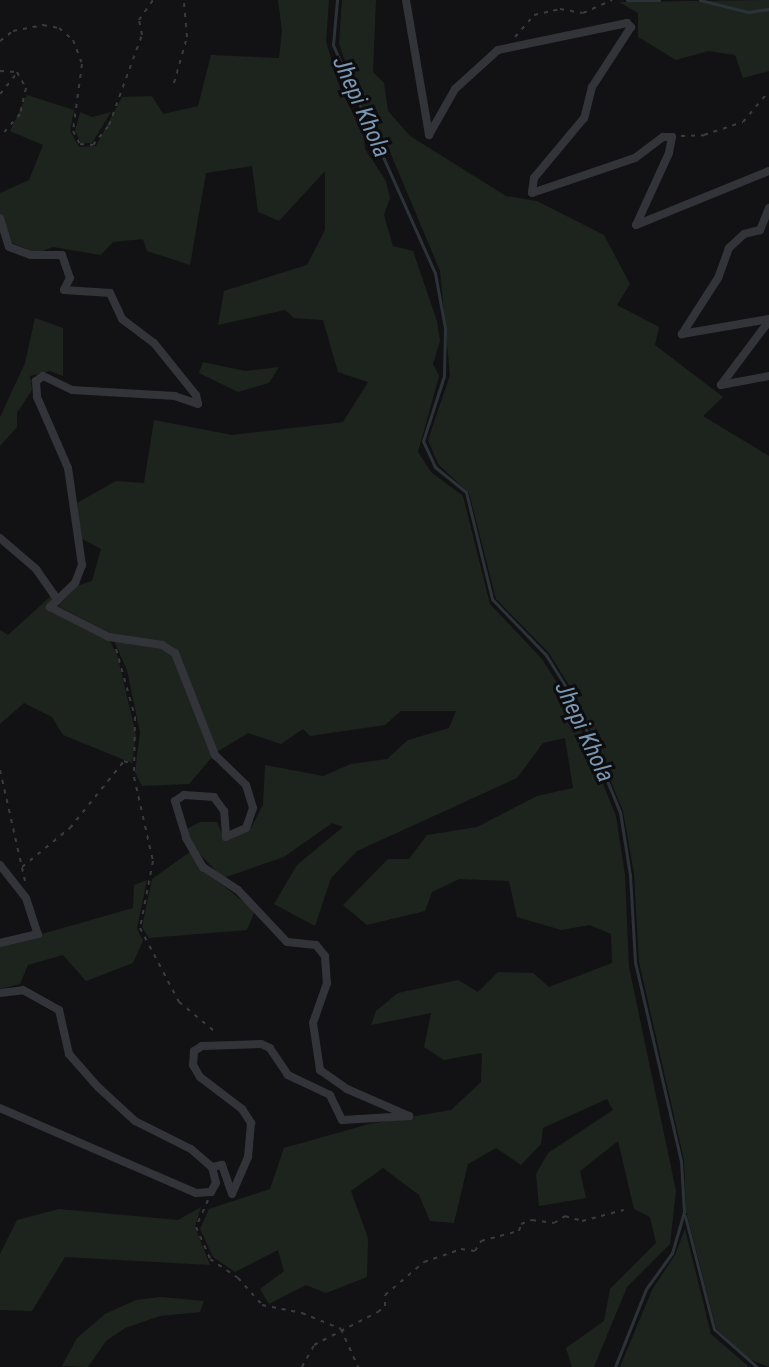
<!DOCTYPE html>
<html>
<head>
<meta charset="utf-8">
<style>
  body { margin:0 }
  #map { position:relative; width:769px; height:1367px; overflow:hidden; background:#121214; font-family:"Roboto Condensed",sans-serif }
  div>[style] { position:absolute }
  .green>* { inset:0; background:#1d241e }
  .stream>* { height:3px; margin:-1.5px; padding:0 1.5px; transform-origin:1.5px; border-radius:1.5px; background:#2b3339 }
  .path>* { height:2px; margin-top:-1px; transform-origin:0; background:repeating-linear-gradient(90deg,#393b40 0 4px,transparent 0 10px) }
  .minor>* { height:8px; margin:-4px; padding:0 4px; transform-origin:4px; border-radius:4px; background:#333439 }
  span { translate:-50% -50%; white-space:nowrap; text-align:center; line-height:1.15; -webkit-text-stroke:6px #0d0d0f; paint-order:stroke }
  .water-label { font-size:24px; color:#7a96b0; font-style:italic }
</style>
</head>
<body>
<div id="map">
  <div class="green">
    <i style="clip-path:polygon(278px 0,329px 0,326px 41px,340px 89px,363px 131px,365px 149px,386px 181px,390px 198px,384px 215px,393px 246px,413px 251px,437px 321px,440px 341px,433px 364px,439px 376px,418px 452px,431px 472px,463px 496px,490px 604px,542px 659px,570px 703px,616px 816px,625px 875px,629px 967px,676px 1191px,670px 1244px,627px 1287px,594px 1367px,572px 1367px,566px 1348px,604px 1321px,610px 1289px,656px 1243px,650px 1217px,634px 1209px,618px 1141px,580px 1171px,586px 1198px,539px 1206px,536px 1174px,548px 1153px,613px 1110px,607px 1099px,543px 1128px,541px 1144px,521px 1165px,496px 1148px,468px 1164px,454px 1223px,430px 1221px,419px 1195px,383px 1168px,351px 1191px,368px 1238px,367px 1277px,326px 1293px,306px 1285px,269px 1304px,260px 1289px,284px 1271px,278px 1250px,235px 1272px,213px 1257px,200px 1229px,209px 1209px,270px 1189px,284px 1148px,369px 1124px,451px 1110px,481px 1082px,482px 1053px,444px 1060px,424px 1047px,431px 1013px,371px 1025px,376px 1011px,398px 993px,458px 980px,478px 992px,498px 972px,533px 973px,549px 987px,612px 963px,611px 934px,590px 925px,561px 930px,517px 917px,509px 881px,459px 879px,432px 892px,425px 911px,367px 925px,343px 905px,388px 859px,409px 859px,427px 835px,477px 827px,537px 796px,573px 788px,565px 738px,543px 743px,517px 778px,357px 851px,331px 878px,315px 926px,274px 904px,297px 865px,343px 827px,332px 823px,284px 857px,223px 878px,195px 849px,187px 829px,200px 822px,217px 822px,224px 839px,251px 828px,263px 805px,265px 765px,323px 776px,351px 764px,387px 759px,408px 740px,449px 728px,456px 711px,401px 711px,385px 725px,310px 736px,303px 729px,281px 744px,248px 733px,217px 752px,177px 650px,165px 642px,111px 634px,58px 606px,77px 586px,92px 581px,101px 549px,82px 539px,77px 503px,116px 481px,144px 483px,154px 420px,232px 435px,343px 422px,368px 382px,338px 372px,323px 320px,294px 318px,285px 310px,218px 325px,224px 291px,307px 265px,325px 230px,325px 171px,279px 221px,258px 212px,252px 166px,206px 173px,190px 265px,147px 251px,143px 239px,113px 242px,101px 255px,53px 247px,37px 253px,12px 243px,0 214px,0 193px,29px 180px,43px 145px,10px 131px,27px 95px,74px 110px,70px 131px,79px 147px,96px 146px,122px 97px,152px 96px,163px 114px,198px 106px,211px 55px,279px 58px,282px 31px)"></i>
    <i style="clip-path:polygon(342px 0,376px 0,373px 72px,384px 83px,388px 111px,410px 136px,506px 196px,537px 201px,604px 235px,630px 284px,617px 305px,659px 327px,655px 345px,723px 397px,703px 416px,769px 456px,769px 1367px,747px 1358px,716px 1328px,686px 1211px,684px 1160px,639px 962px,634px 874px,623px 811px,577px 698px,549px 653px,496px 599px,469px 493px,438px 464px,428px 440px,450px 375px,440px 271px,388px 147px,358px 99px,339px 44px)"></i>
    <i style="clip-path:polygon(769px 0,769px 71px,743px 78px,735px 55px,708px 51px,676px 60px,638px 37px,638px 13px,619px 2px)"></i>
    <i style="clip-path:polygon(80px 112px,92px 117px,111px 112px,92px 143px,81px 143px,75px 131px)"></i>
    <i style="clip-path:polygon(35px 318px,63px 328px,63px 376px,50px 371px,30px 376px,32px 390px,17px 413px,17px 427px,0 446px,0 417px,25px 363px)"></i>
    <i style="clip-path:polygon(203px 362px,245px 371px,279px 367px,269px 383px,238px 392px,199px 373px)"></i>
    <i style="clip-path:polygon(51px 596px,55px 600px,49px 606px,108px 638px,117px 654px,136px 735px,132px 763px,63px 735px,52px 717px,24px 703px,0 724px,0 630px,8px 635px)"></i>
    <i style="clip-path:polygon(114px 641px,162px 648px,175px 655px,213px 756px,189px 784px,142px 786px,135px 772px,140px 733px,127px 670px)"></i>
    <i style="clip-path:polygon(190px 852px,201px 868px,255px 911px,247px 930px,149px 938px,142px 927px,152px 879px)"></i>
    <i style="clip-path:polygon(147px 880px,137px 928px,143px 941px,133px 963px,86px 981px,63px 955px,28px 965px,20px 984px,0 989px,0 946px,133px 908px,134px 885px)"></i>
    <i style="clip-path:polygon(201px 1207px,195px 1227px,210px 1265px,65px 1257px,32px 1311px,0 1310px,0 1254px,17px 1220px,59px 1209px,178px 1220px)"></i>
    <i style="clip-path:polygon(685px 1229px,711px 1334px,749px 1367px,620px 1367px,652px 1290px,675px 1255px)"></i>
    <i style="clip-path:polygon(161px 1297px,204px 1301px,200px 1312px,160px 1316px,125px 1328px,106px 1341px,88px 1367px,62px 1366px,77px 1338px,105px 1314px,136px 1300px)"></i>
  </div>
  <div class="stream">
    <i style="left:337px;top:0;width:45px;rotate:95.1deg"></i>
    <i style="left:333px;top:45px;width:250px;rotate:65.9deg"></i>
    <i style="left:435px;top:273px;width:56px;rotate:79.7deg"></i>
    <i style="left:445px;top:328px;width:48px;rotate:91.2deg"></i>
    <i style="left:444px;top:376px;width:68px;rotate:107.9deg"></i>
    <i style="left:423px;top:441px;width:29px;rotate:65deg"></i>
    <i style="left:435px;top:467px;width:40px;rotate:39deg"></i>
    <i style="left:466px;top:492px;width:110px;rotate:76.3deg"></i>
    <i style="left:492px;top:599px;width:78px;rotate:46deg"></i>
    <i style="left:546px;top:655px;width:53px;rotate:58.1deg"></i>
    <i style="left:574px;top:700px;width:121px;rotate:67.7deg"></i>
    <i style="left:620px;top:812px;width:64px;rotate:81deg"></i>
    <i style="left:630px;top:875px;width:87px;rotate:86.7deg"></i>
    <i style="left:635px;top:962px;width:204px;rotate:77deg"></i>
    <i style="left:681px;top:1161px;width:51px;rotate:86.6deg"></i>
    <i style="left:684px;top:1212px;width:43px;rotate:106.3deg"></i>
    <i style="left:672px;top:1253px;width:44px;rotate:125.8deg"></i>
    <i style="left:646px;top:1289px;width:84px;rotate:111.7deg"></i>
    <i style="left:627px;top:0;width:32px"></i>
    <i style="left:700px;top:0;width:49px;rotate:14deg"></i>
    <i style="left:748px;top:12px;width:21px;rotate:-8deg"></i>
    <i style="left:685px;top:1216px;width:117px;rotate:75.6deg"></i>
    <i style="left:714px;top:1329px;width:57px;rotate:41.5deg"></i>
  </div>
  <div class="path">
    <i style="left:515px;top:37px;width:29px;rotate:-49deg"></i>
    <i style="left:534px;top:15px;width:27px;rotate:-13deg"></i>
    <i style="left:560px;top:9px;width:23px;rotate:10deg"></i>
    <i style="left:583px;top:13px;width:32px;rotate:-24deg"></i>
    <i style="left:0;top:41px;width:16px;rotate:-38deg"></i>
    <i style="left:13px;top:31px;width:31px;rotate:-11deg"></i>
    <i style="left:43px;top:25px;width:16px;rotate:11deg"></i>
    <i style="left:59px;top:28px;width:18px;rotate:41deg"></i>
    <i style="left:73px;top:40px;width:26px;rotate:69deg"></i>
    <i style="left:82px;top:64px;width:68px;rotate:97.7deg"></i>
    <i style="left:73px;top:131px;width:15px;rotate:62deg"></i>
    <i style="left:80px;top:144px;width:13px;rotate:4deg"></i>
    <i style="left:93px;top:145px;width:26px;rotate:-51deg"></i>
    <i style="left:109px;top:125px;width:96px;rotate:-69.9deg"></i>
    <i style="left:142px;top:35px;width:15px;rotate:-101deg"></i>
    <i style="left:139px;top:20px;width:24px;rotate:-55deg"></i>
    <i style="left:0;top:71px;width:17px;rotate:3deg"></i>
    <i style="left:17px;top:72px;width:18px;rotate:61deg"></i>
    <i style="left:26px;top:88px;width:27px;rotate:103deg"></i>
    <i style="left:20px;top:114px;width:30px;rotate:131deg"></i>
    <i style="left:174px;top:83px;width:48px;rotate:-74.2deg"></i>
    <i style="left:187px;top:37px;width:37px;rotate:-95deg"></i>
    <i style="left:0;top:94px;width:27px;rotate:-51deg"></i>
    <i style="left:681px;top:136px;width:23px;rotate:-2deg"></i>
    <i style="left:704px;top:135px;width:41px;rotate:-18.4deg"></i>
    <i style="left:743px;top:122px;width:40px;rotate:-50deg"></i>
    <i style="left:116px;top:649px;width:71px;rotate:74.4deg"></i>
    <i style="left:135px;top:717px;width:60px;rotate:91deg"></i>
    <i style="left:134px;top:777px;width:86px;rotate:77.3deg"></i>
    <i style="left:153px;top:861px;width:68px;rotate:101deg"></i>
    <i style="left:140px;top:928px;width:84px;rotate:62.2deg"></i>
    <i style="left:179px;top:1002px;width:50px;rotate:39.4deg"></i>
    <i style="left:0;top:770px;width:114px;rotate:77.3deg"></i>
    <i style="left:22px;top:867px;width:62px;rotate:-39.1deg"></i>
    <i style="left:70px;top:828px;width:86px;rotate:-51.1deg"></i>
    <i style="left:124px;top:761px;width:9px;rotate:21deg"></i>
    <i style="left:208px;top:1200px;width:30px;rotate:114deg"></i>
    <i style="left:196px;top:1227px;width:35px;rotate:66deg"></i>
    <i style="left:210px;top:1259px;width:34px;rotate:34deg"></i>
    <i style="left:238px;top:1278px;width:36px;rotate:48deg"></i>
    <i style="left:262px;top:1305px;width:41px;rotate:11.3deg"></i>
    <i style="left:302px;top:1313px;width:42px;rotate:22.3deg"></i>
    <i style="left:341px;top:1329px;width:42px;rotate:65.9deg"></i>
    <i style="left:302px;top:1367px;width:25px;rotate:-61deg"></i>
    <i style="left:314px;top:1345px;width:72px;rotate:-27.3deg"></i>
    <i style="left:378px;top:1312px;width:9px;rotate:-41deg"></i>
    <i style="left:385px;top:1306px;width:11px;rotate:-90deg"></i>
    <i style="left:385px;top:1295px;width:51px;rotate:-40.2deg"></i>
    <i style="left:424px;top:1262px;width:39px;rotate:-19deg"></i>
    <i style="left:461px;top:1249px;width:14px;rotate:8deg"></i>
    <i style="left:475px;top:1251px;width:12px;rotate:-59deg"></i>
    <i style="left:481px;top:1241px;width:39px;rotate:-15deg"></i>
    <i style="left:519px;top:1231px;width:7px;rotate:-74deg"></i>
    <i style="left:521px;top:1224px;width:12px;rotate:-20deg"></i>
    <i style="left:532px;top:1220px;width:22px;rotate:8deg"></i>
    <i style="left:554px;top:1223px;width:13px;rotate:-32deg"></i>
    <i style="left:565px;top:1216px;width:18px;rotate:16deg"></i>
    <i style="left:582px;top:1221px;width:43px;rotate:-14.7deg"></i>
  </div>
  <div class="minor">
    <i style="left:406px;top:0;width:137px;rotate:80.3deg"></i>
    <i style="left:429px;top:135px;width:53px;rotate:-60.5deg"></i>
    <i style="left:455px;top:89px;width:58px;rotate:-42.2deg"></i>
    <i style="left:498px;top:50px;width:132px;rotate:-11.8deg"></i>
    <i style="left:627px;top:23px;width:6px;rotate:45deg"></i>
    <i style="left:631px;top:27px;width:72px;rotate:123deg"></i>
    <i style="left:592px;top:87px;width:32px;rotate:104deg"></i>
    <i style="left:584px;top:118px;width:78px;rotate:129.8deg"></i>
    <i style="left:534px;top:178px;width:15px;rotate:98deg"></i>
    <i style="left:532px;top:193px;width:109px;rotate:-18.8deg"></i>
    <i style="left:635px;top:158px;width:35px;rotate:-37deg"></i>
    <i style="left:663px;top:137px;width:9px"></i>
    <i style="left:672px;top:137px;width:16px;rotate:101deg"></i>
    <i style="left:669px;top:153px;width:79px;rotate:114.6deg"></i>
    <i style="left:636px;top:225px;width:144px;rotate:-22.1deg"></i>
    <i style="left:769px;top:208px;width:24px;rotate:112deg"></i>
    <i style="left:760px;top:230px;width:16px;rotate:166deg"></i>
    <i style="left:744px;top:234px;width:21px;rotate:137deg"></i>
    <i style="left:729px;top:248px;width:32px;rotate:110deg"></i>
    <i style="left:718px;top:278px;width:67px;rotate:122.7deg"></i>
    <i style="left:682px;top:334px;width:88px;rotate:-9.8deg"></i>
    <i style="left:0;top:218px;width:30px;rotate:73deg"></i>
    <i style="left:9px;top:247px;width:23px;rotate:20deg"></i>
    <i style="left:31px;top:255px;width:31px"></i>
    <i style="left:62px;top:255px;width:24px;rotate:71deg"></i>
    <i style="left:70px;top:278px;width:13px;rotate:117deg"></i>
    <i style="left:64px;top:290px;width:46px;rotate:3.7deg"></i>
    <i style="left:110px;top:293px;width:29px;rotate:65deg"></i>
    <i style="left:122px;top:319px;width:40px;rotate:37deg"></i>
    <i style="left:154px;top:343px;width:67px;rotate:51.1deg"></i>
    <i style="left:196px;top:395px;width:9px;rotate:77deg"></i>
    <i style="left:198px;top:404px;width:24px;rotate:-161deg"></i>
    <i style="left:175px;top:396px;width:103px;rotate:-176.7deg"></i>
    <i style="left:72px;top:390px;width:32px;rotate:-154deg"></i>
    <i style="left:43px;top:376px;width:9px;rotate:144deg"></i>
    <i style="left:36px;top:381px;width:16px;rotate:86deg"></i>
    <i style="left:37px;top:397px;width:77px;rotate:66.4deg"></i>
    <i style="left:68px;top:468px;width:98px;rotate:81.8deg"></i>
    <i style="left:82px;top:565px;width:19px;rotate:111deg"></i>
    <i style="left:75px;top:583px;width:35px;rotate:136deg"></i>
    <i style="left:50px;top:607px;width:66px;rotate:27deg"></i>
    <i style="left:109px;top:637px;width:54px;rotate:8.6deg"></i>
    <i style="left:162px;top:645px;width:15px;rotate:32deg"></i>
    <i style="left:175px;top:653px;width:110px;rotate:68.6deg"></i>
    <i style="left:215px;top:755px;width:43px;rotate:44.1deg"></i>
    <i style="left:246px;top:785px;width:24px;rotate:73deg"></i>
    <i style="left:253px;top:808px;width:21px;rotate:109deg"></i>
    <i style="left:246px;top:828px;width:22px;rotate:156deg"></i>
    <i style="left:226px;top:837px;width:26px;rotate:-94deg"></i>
    <i style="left:224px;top:811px;width:17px;rotate:-126deg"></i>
    <i style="left:214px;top:797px;width:30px;rotate:-176deg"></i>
    <i style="left:184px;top:795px;width:11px;rotate:146deg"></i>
    <i style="left:175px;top:801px;width:39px;rotate:73deg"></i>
    <i style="left:186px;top:838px;width:34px;rotate:60deg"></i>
    <i style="left:203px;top:867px;width:42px;rotate:33.3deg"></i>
    <i style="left:238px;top:890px;width:71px;rotate:46.7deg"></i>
    <i style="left:287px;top:942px;width:29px;rotate:6deg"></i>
    <i style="left:316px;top:945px;width:14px;rotate:51deg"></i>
    <i style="left:325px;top:956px;width:27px;rotate:86deg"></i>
    <i style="left:327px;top:983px;width:42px;rotate:109.3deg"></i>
    <i style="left:313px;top:1023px;width:48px;rotate:81.5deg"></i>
    <i style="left:320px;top:1070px;width:33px;rotate:35deg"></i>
    <i style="left:347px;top:1089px;width:68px;rotate:23.5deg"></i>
    <i style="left:409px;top:1116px;width:67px;rotate:176.6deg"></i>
    <i style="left:342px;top:1120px;width:28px;rotate:-116deg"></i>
    <i style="left:330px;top:1095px;width:47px;rotate:-154.5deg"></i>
    <i style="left:288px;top:1075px;width:32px;rotate:-124deg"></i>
    <i style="left:270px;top:1048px;width:10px;rotate:-156deg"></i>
    <i style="left:261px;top:1044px;width:59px;rotate:178.1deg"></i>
    <i style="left:202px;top:1046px;width:9px;rotate:148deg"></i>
    <i style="left:194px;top:1051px;width:14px;rotate:94deg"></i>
    <i style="left:193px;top:1065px;width:14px;rotate:60deg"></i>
    <i style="left:200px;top:1077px;width:53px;rotate:37.3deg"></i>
    <i style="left:242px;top:1109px;width:17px;rotate:57deg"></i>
    <i style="left:251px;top:1123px;width:34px;rotate:95deg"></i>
    <i style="left:248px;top:1157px;width:40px;rotate:113.4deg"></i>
    <i style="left:232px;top:1194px;width:31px;rotate:-109deg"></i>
    <i style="left:222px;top:1165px;width:10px;rotate:169deg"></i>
    <i style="left:769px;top:321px;width:80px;rotate:126.9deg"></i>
    <i style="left:721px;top:385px;width:49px;rotate:-10.6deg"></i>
    <i style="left:0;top:538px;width:48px;rotate:40.7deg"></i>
    <i style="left:36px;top:569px;width:38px;rotate:55deg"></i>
    <i style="left:0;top:865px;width:42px;rotate:51.8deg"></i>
    <i style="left:26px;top:898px;width:38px;rotate:72deg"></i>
    <i style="left:38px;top:934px;width:39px;rotate:167deg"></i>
    <i style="left:0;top:993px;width:23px;rotate:-7deg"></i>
    <i style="left:23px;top:990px;width:41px;rotate:29.1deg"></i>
    <i style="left:59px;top:1010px;width:45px;rotate:77.2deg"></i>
    <i style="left:69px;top:1054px;width:44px;rotate:48.7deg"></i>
    <i style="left:98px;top:1087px;width:50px;rotate:42.6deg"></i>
    <i style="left:135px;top:1121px;width:63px;rotate:26.6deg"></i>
    <i style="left:191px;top:1149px;width:28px;rotate:41deg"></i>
    <i style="left:212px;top:1167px;width:16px;rotate:76deg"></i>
    <i style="left:216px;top:1183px;width:10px;rotate:119deg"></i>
    <i style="left:211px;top:1192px;width:15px;rotate:176deg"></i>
    <i style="left:196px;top:1193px;width:214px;rotate:-156.6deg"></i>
  </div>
  <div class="water-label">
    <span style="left:361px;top:107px;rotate:66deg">Jhepi Khola</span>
    <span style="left:584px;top:732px;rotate:65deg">Jhepi Khola</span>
  </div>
</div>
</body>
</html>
